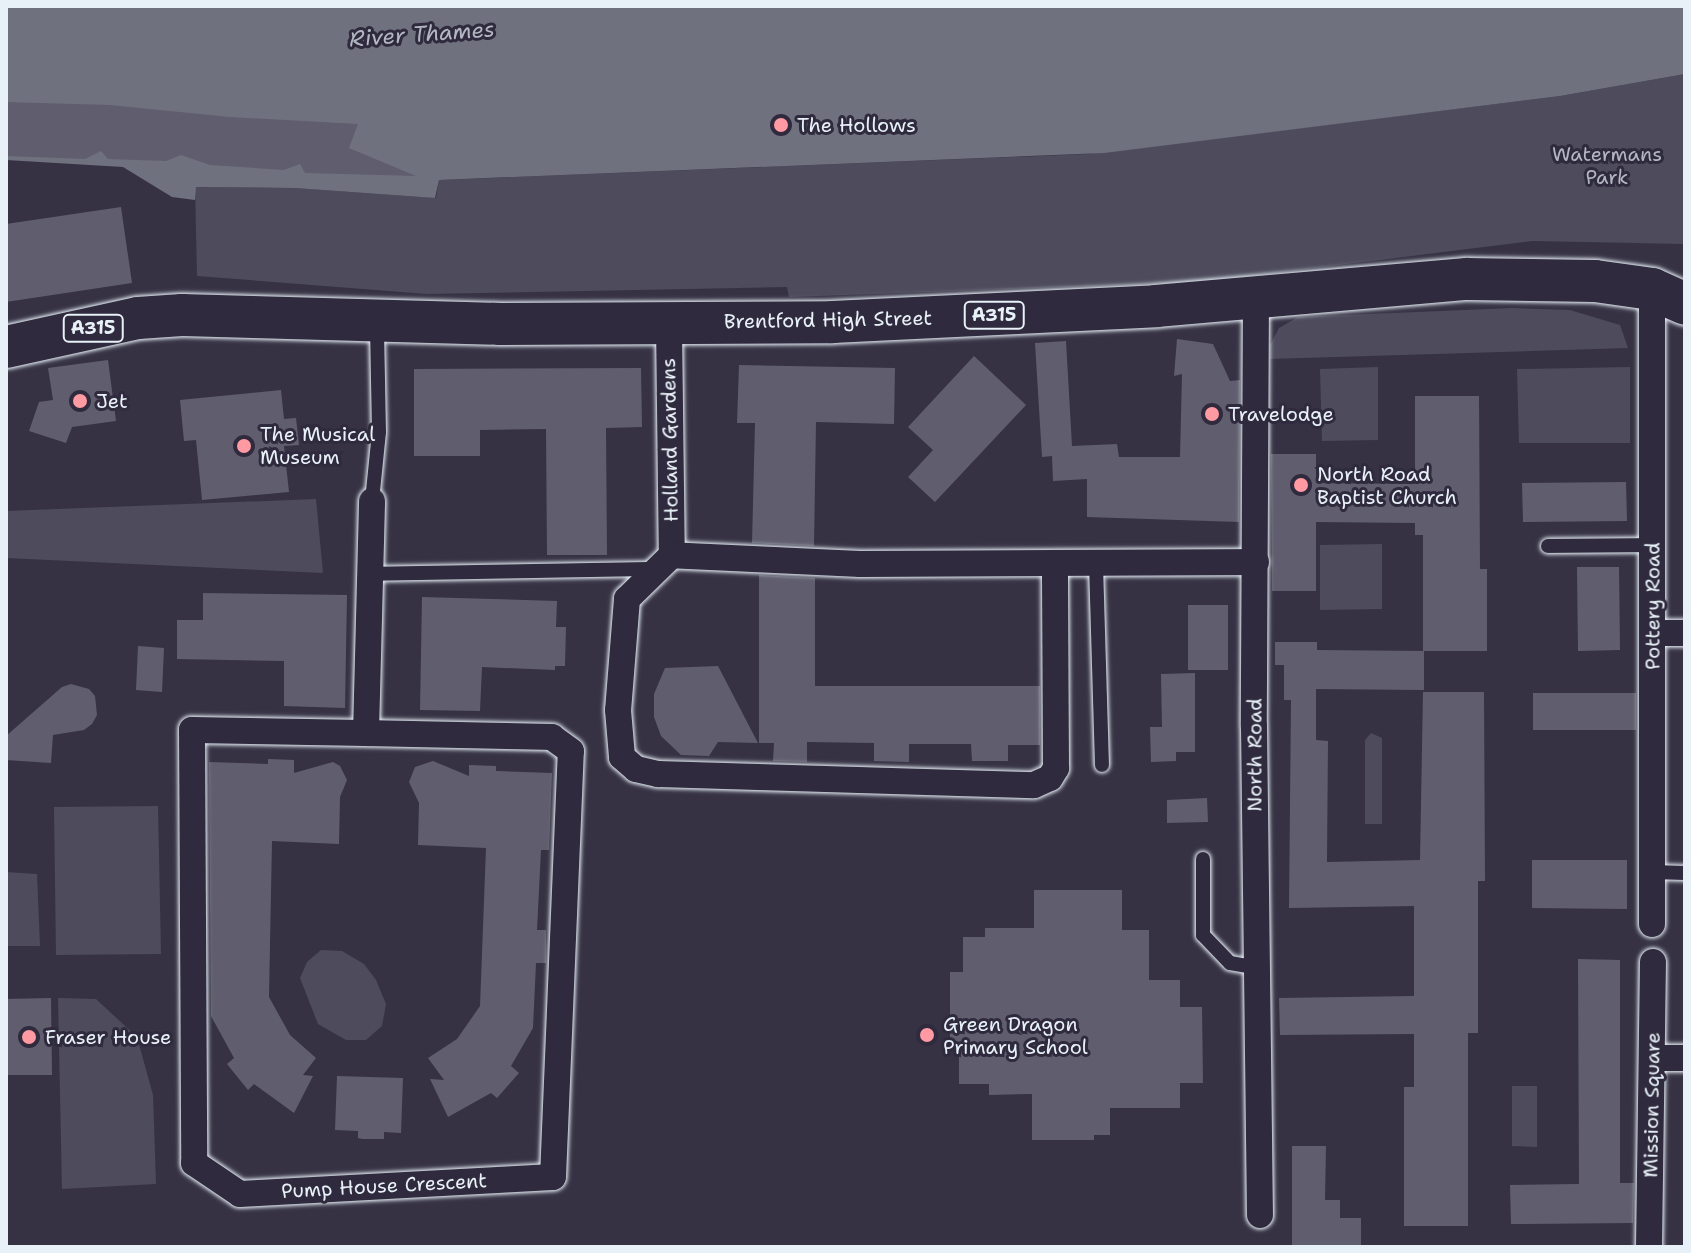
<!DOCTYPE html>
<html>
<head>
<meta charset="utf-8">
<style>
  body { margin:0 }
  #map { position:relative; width:1691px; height:1253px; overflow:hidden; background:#363244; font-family:"Shantell Sans",sans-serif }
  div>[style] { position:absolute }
  .green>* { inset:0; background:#4d4b5c }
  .water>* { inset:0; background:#70717f }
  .building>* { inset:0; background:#605e6e }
  .roads { filter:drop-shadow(0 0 2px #e8f1f8) drop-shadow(0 0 2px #e8f1f8) }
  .lane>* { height:14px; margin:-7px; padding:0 7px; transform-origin:7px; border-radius:7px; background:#2f2a3d }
  .street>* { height:26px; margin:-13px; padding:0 13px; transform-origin:13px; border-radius:13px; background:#2f2a3d }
  .primary>* { height:42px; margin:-21px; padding:0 21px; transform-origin:21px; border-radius:21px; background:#2f2a3d }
  .dots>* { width:22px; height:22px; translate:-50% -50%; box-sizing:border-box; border:4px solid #2f2a3d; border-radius:50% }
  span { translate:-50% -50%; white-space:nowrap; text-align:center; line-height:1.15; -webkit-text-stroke:6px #2f2a3d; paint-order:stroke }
  .shield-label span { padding:2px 6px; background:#2f2a3d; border:2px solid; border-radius:6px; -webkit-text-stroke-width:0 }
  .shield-label { font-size:18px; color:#e8f1f8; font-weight:700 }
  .poi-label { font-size:20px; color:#e8f1f8 }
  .left { translate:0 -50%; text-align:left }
  .park-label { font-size:20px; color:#b2b7c1 }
  .street-label { font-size:20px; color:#e8f1f8 }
  .water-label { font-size:22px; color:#b2b7c2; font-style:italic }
  .frame { position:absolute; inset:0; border:8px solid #e8f1f8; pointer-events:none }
</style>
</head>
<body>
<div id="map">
  <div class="green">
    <i style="clip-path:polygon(1685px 74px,1685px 244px,1533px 241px,1201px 282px,789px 297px,787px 287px,427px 294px,197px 276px,195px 187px,295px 188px,436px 198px,439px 180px,1088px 154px,1560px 96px)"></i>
    <i style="clip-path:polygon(1512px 308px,1570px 310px,1620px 325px,1628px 348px,1270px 359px,1270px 345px,1279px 328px,1298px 317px)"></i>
    <i style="clip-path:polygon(1378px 367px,1378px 440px,1322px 441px,1320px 369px)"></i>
    <i style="clip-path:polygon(1630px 367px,1630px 443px,1519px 443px,1517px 369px)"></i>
    <i style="clip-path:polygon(316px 499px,323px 573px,6px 558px,6px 511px)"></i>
    <i style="clip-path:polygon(1382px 544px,1382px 609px,1320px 610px,1320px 545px)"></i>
    <i style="clip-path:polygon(1371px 733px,1382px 738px,1382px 824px,1365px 824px,1365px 740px)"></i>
    <i style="clip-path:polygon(158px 806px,161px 954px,56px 955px,54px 807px)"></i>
    <i style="clip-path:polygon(6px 872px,37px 874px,40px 946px,6px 946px)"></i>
    <i style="clip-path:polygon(321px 950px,342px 951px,364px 964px,376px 980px,386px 1004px,382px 1026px,366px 1040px,346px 1040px,318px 1024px,300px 978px,307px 962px)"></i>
    <i style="clip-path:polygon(58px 998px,96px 999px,137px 1037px,153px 1095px,156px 1184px,62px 1189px)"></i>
    <i style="clip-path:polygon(1512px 1086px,1537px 1086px,1537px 1147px,1512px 1146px)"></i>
  </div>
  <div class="water">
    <i style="clip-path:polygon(6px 6px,1685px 6px,1685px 74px,1560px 96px,1104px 153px,439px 180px,435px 198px,295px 188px,196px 187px,195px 200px,172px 197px,123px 167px,6px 160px)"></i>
  </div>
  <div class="building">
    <i style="clip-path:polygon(6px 102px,110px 105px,230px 117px,358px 124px,349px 148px,416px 176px,305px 173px,300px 164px,284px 170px,210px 165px,181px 155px,166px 161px,108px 159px,101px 151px,85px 159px,6px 156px)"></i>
    <i style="clip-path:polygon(121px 207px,132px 283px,6px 302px,6px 224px)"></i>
    <i style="clip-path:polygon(1177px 339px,1213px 344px,1230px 381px,1240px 380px,1239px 522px,1087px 517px,1087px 479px,1053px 481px,1052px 456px,1042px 457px,1035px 343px,1066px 341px,1072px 446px,1117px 444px,1119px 457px,1180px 457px,1182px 374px,1174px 376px)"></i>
    <i style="clip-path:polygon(974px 356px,1026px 405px,935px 502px,908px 477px,933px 450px,908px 427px)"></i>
    <i style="clip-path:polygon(108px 360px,116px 421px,72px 427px,66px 443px,29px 431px,39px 402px,53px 400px,48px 368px)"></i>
    <i style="clip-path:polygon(739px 365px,895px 368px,894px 424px,816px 422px,814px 546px,752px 543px,755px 423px,737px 423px)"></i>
    <i style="clip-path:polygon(641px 368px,642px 427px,606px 428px,607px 555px,547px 555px,546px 429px,480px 430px,480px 456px,414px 456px,414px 369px)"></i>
    <i style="clip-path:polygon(281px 390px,284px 419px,296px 418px,299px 445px,284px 446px,289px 492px,202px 500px,196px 440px,184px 441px,180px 400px)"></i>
    <i style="clip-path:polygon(1415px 396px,1479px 396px,1480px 569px,1487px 569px,1487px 651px,1423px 651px,1423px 535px,1415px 535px,1415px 523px,1316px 522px,1316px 591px,1272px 591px,1271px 454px,1316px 454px,1316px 483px,1415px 484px)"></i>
    <i style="clip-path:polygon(1626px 482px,1627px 521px,1523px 522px,1522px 483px)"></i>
    <i style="clip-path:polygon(1577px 567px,1619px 567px,1620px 650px,1578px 651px)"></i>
    <i style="clip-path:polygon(759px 575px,815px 578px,815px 686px,1040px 686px,1040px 745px,1008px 745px,1008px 761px,972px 761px,971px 744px,909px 744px,909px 762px,874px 761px,874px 743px,807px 742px,807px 762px,773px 761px,774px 743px,759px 743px)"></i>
    <i style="clip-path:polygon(203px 593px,347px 595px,345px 708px,284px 706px,284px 661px,177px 659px,177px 620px,203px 620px)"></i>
    <i style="clip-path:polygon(422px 597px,557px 601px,556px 627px,566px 627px,565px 666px,555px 666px,555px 670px,482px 667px,480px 711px,420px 710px)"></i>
    <i style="clip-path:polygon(1188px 605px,1228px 605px,1228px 670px,1188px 670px)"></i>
    <i style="clip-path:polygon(1275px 642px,1317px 642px,1317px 650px,1424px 651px,1424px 690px,1316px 689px,1316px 740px,1328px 741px,1327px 862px,1420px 860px,1423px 692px,1484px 692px,1485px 881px,1478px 881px,1478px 1033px,1468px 1033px,1468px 1226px,1404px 1226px,1404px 1087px,1414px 1087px,1414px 1034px,1280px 1035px,1279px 998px,1414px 996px,1414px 906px,1289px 908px,1291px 700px,1284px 700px,1284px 665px,1275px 665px)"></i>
    <i style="clip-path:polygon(138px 646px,164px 648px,162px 692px,136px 690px)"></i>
    <i style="clip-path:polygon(718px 666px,758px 743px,718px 742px,709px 756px,681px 755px,661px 736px,654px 717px,654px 694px,665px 668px)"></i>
    <i style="clip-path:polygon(1195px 673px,1195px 752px,1176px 752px,1176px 761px,1151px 762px,1150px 727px,1162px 727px,1161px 674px)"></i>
    <i style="clip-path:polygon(71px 684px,89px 689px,95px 696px,97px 715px,92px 724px,84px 730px,53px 735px,51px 763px,6px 760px,6px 736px,62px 687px)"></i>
    <i style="clip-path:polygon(1533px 693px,1636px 693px,1636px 730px,1533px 730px)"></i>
    <i style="clip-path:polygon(268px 759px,294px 760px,294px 773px,333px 762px,340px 766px,347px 780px,340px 797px,339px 844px,272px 841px,269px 997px,290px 1035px,316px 1058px,303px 1075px,313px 1076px,294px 1113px,254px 1084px,248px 1090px,227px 1064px,234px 1058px,211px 1016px,209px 762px,268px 764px)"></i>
    <i style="clip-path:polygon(433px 761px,469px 776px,469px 765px,496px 766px,496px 771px,552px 773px,549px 850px,541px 850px,537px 930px,546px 930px,546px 963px,536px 963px,533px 1028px,511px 1066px,519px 1073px,497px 1098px,491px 1093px,448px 1117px,430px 1079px,444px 1080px,428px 1058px,457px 1039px,480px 1006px,486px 848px,418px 845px,419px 803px,409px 782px,415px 767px)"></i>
    <i style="clip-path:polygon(1207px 798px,1208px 822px,1167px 823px,1167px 800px)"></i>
    <i style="clip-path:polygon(1532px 860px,1627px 860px,1627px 909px,1532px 908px)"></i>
    <i style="clip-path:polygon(1034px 890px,1122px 890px,1122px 930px,1149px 930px,1149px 980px,1180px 980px,1180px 1007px,1202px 1007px,1203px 1083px,1180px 1083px,1180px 1108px,1110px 1108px,1110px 1135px,1094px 1135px,1094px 1140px,1032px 1140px,1032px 1094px,989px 1095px,989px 1084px,959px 1084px,959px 1049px,950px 1049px,950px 972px,963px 972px,963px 937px,985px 937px,985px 928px,1034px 928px)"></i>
    <i style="clip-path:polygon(1578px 959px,1620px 960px,1620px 1183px,1634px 1183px,1633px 1223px,1511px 1224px,1510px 1185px,1579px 1184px)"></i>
    <i style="clip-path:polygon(51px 998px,52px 1075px,6px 1075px,6px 999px)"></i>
    <i style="clip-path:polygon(337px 1076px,403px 1078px,401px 1133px,384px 1132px,384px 1139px,362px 1139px,358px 1138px,358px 1131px,335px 1130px)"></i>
    <i style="clip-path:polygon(1292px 1146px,1326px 1146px,1325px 1200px,1340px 1200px,1340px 1218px,1361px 1218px,1361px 1247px,1292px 1246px)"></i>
  </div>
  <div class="roads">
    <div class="lane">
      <i style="left:372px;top:501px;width:69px;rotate:-84.2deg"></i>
      <i style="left:379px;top:432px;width:107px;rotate:-91.1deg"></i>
      <i style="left:1548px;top:546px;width:105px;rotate:-0.5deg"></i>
      <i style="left:1096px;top:564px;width:201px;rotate:88.3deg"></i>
      <i style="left:369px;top:574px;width:287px;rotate:-1deg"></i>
      <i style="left:1203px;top:859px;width:76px;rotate:90deg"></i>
      <i style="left:1203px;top:935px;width:39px;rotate:46deg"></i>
      <i style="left:1230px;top:963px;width:27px;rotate:10deg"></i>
      <i style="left:1653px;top:872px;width:32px;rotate:2deg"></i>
    </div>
    <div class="street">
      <i style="left:1256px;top:296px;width:430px;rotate:90.3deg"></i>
      <i style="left:1254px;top:726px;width:489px;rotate:89.3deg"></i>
      <i style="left:669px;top:325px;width:230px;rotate:89.3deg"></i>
      <i style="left:1055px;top:563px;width:195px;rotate:179.7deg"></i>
      <i style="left:860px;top:564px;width:188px;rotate:-177.3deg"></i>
      <i style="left:672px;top:555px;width:63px;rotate:135.6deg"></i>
      <i style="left:627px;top:599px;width:111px;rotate:94.6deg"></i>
      <i style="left:618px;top:710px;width:47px;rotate:85.1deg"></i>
      <i style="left:622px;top:757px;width:18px;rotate:41deg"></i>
      <i style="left:636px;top:769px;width:23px;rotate:13deg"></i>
      <i style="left:658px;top:774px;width:376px;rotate:1.7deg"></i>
      <i style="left:1034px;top:785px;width:17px;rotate:-24deg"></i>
      <i style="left:1050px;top:778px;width:12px;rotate:-59deg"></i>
      <i style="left:1056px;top:768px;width:205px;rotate:-90.3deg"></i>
      <i style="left:1055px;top:563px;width:201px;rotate:-0.3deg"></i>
      <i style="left:1652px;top:633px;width:33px"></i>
      <i style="left:366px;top:733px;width:174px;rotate:-179deg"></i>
      <i style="left:192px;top:730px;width:433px;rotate:89.7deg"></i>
      <i style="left:194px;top:1163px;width:55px;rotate:34deg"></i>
      <i style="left:240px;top:1194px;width:313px;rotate:-3.1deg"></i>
      <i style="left:553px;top:1177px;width:426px;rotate:-87.6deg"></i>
      <i style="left:571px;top:751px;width:24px;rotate:-144deg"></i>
      <i style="left:552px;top:737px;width:186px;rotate:-178.8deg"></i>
      <i style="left:366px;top:733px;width:232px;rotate:-88.5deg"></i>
      <i style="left:1652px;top:924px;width:635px;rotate:-90deg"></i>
      <i style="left:1653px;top:1058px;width:32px"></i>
      <i style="left:1649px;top:1247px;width:285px;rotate:-89.2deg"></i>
    </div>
    <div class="primary">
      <i style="left:6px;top:347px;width:135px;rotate:-12.4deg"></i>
      <i style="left:138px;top:318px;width:44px;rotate:-3.9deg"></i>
      <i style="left:182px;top:315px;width:319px;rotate:1.6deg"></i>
      <i style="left:501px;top:324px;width:332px;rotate:-0.3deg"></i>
      <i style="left:833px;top:322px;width:323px;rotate:-2.8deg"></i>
      <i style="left:1156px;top:306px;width:312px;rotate:-5deg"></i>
      <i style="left:1467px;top:279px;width:128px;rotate:0.9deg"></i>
      <i style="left:1595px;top:281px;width:58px;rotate:8deg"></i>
      <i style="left:1652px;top:289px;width:36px;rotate:24deg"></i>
    </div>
  </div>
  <div class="dots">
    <i style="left:781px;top:125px;background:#ff9aa2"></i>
    <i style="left:80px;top:401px;background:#ff9aa2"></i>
    <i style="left:1212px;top:414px;background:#ff9aa2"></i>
    <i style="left:244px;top:446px;background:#ff9aa2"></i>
    <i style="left:1301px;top:485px;background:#ff9aa2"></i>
    <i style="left:927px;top:1035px;background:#ff9aa2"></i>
    <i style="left:29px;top:1037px;background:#ff9aa2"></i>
  </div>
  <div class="shield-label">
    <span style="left:994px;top:315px">A315</span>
    <span style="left:93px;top:328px">A315</span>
  </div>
  <div class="poi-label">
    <span class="left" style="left:797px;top:125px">The Hollows</span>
    <span class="left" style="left:96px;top:401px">Jet</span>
    <span class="left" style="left:1228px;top:414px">Travelodge</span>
    <span class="left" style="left:260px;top:446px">The Musical<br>Museum</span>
    <span class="left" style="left:1317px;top:486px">North Road<br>Baptist Church</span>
    <span class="left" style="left:943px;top:1036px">Green Dragon<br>Primary School</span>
    <span class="left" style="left:45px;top:1037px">Fraser House</span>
  </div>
  <div class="park-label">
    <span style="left:1607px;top:166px">Watermans<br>Park</span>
  </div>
  <div class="street-label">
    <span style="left:828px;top:320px;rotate:-1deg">Brentford High Street</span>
    <span style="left:670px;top:440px;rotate:-91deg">Holland Gardens</span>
    <span style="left:1653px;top:606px;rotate:-90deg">Pottery Road</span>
    <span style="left:1255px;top:755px;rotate:-90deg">North Road</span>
    <span style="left:1652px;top:1105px;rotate:-89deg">Mission Square</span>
    <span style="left:384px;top:1186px;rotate:-3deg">Pump House Crescent</span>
  </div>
  <div class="water-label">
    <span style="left:422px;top:34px;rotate:-4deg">River Thames</span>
  </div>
  <div class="frame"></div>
</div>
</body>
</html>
